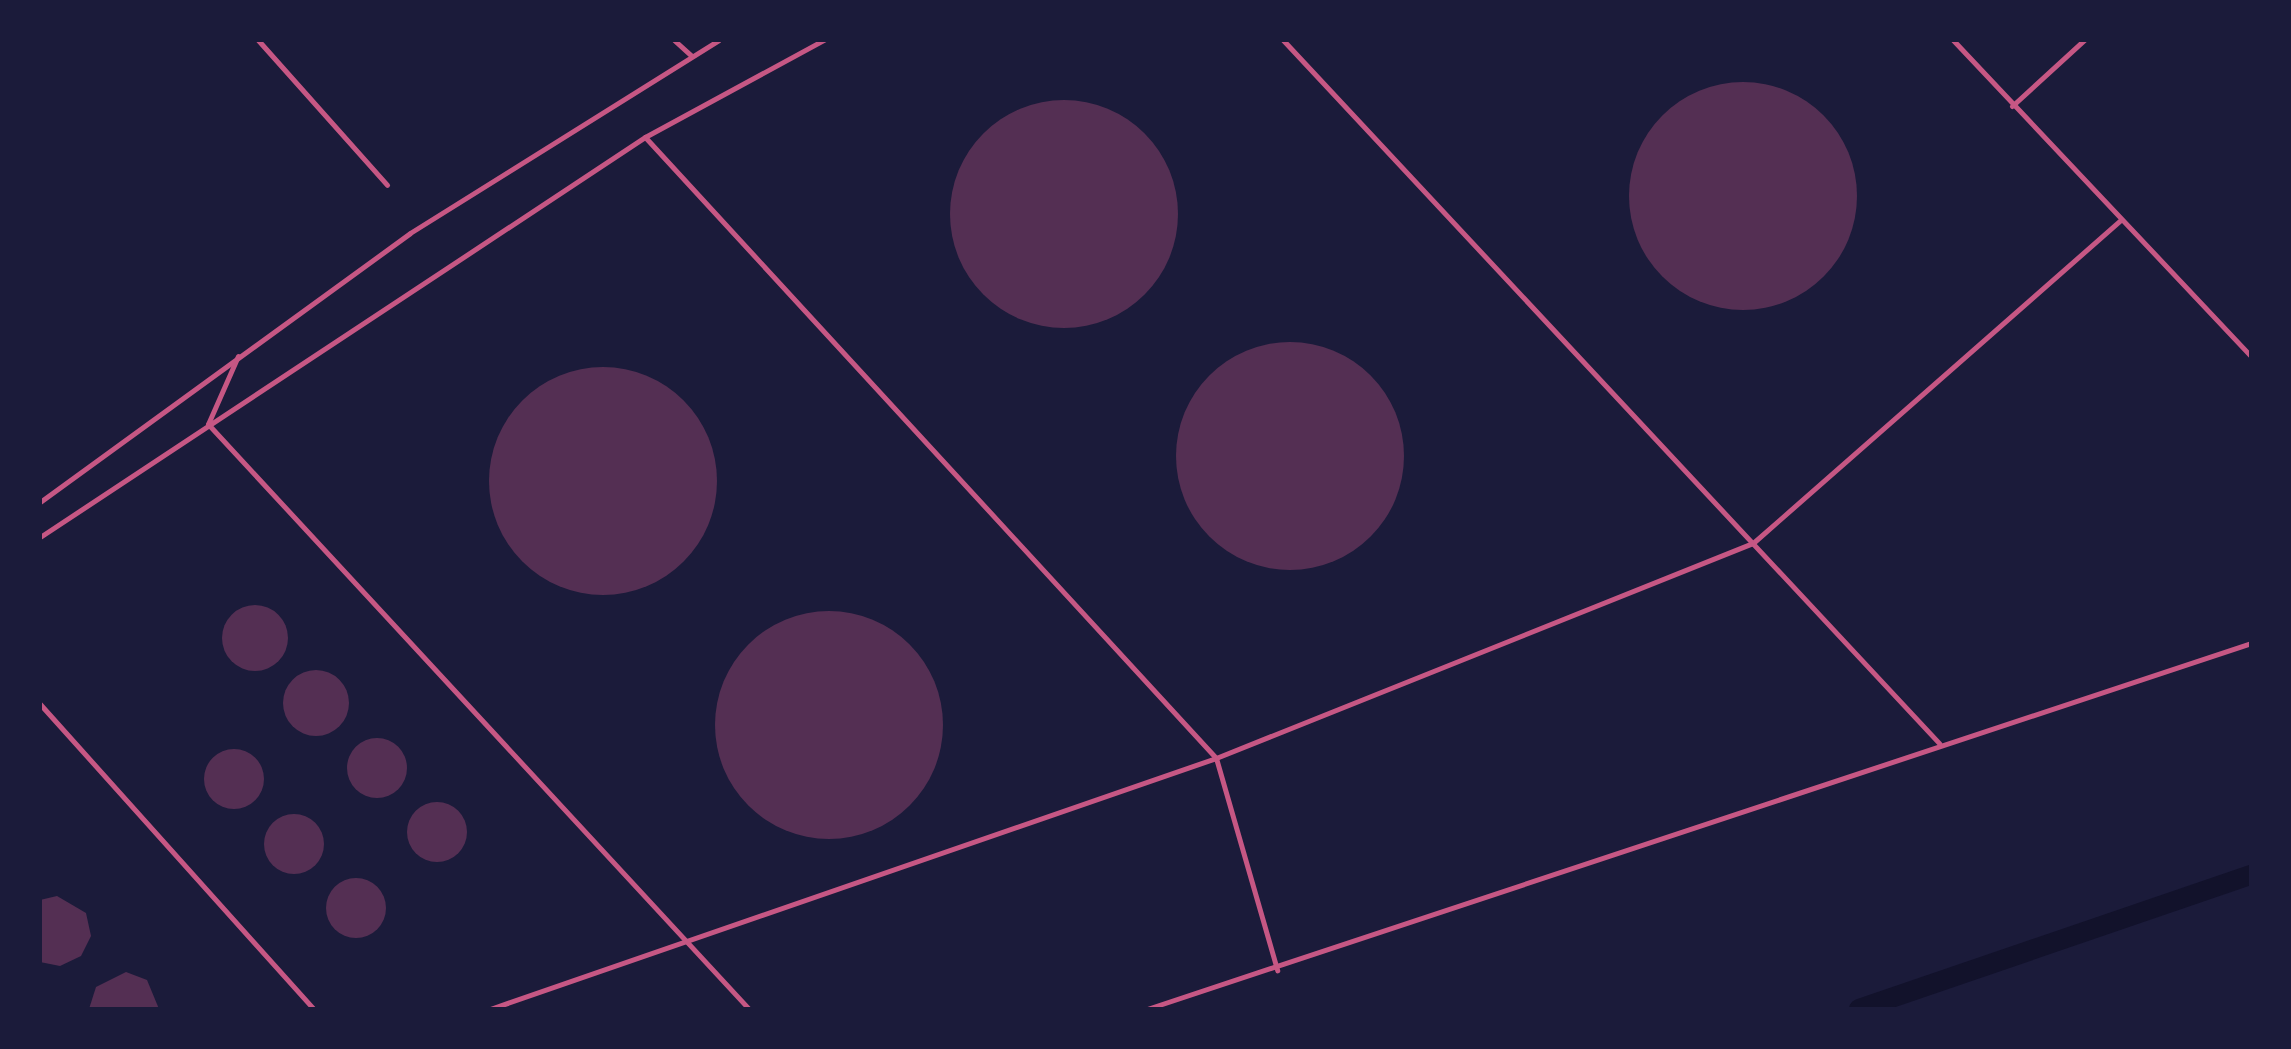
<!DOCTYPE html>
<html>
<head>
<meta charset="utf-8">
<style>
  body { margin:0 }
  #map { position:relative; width:2291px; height:1049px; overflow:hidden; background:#1b1b3a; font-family:"Public Sans",sans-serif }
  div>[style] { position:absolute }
  .canal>* { height:20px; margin:-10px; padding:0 10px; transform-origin:10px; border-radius:10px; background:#12122b }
  .building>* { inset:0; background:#542f53 }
  .round { border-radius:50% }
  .service>* { height:5px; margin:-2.5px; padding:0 2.5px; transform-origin:2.5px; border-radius:2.5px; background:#c65784 }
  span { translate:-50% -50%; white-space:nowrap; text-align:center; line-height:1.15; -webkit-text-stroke:8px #1b1b3a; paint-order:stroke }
  .frame { position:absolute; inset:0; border:42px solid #1b1b3a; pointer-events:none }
</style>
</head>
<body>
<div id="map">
  <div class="canal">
    <i style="left:1859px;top:1009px;width:414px;rotate:-18.9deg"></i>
  </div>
  <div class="building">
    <i class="round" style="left:1629px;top:82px;width:228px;height:228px"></i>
    <i class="round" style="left:950px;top:100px;width:228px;height:228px"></i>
    <i class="round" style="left:1176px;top:342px;width:228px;height:228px"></i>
    <i class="round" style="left:489px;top:367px;width:228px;height:228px"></i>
    <i class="round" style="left:222px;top:605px;width:66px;height:66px"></i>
    <i class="round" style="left:715px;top:611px;width:228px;height:228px"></i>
    <i class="round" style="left:283px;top:670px;width:66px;height:66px"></i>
    <i class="round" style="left:347px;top:738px;width:60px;height:60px"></i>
    <i class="round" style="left:204px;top:749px;width:60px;height:60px"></i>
    <i class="round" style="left:407px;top:802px;width:60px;height:60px"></i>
    <i class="round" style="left:264px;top:814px;width:60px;height:60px"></i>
    <i class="round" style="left:326px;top:878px;width:60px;height:60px"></i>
    <i style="clip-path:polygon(57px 896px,86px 913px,91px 936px,81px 956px,60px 966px,40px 962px,40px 900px)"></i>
    <i style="clip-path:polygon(126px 972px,147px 980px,159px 1009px,89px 1009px,96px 987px)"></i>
  </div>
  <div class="service">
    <i style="left:258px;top:40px;width:194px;rotate:48.3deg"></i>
    <i style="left:674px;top:40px;width:24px;rotate:42deg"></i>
    <i style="left:1283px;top:40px;width:962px;rotate:46.98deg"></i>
    <i style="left:1953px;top:40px;width:434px;rotate:46.7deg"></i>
    <i style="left:2012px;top:106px;width:98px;rotate:-42.5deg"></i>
    <i style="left:645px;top:137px;width:844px;rotate:47.4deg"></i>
    <i style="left:1216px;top:758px;width:221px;rotate:73.9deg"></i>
    <i style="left:238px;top:356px;width:74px;rotate:113.8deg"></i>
    <i style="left:208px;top:424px;width:797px;rotate:47.24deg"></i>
    <i style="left:40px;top:502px;width:457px;rotate:-36deg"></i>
    <i style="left:410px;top:233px;width:364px;rotate:-32deg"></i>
    <i style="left:40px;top:537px;width:725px;rotate:-33.47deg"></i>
    <i style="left:645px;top:137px;width:204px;rotate:-28.5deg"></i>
    <i style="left:40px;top:704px;width:410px;rotate:48.1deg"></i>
    <i style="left:490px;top:1009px;width:768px;rotate:-19.07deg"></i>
    <i style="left:1216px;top:758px;width:578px;rotate:-21.82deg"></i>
    <i style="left:1753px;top:543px;width:488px;rotate:-41.3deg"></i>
    <i style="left:1147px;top:1009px;width:1163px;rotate:-18.34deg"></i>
  </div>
  <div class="frame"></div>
</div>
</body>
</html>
